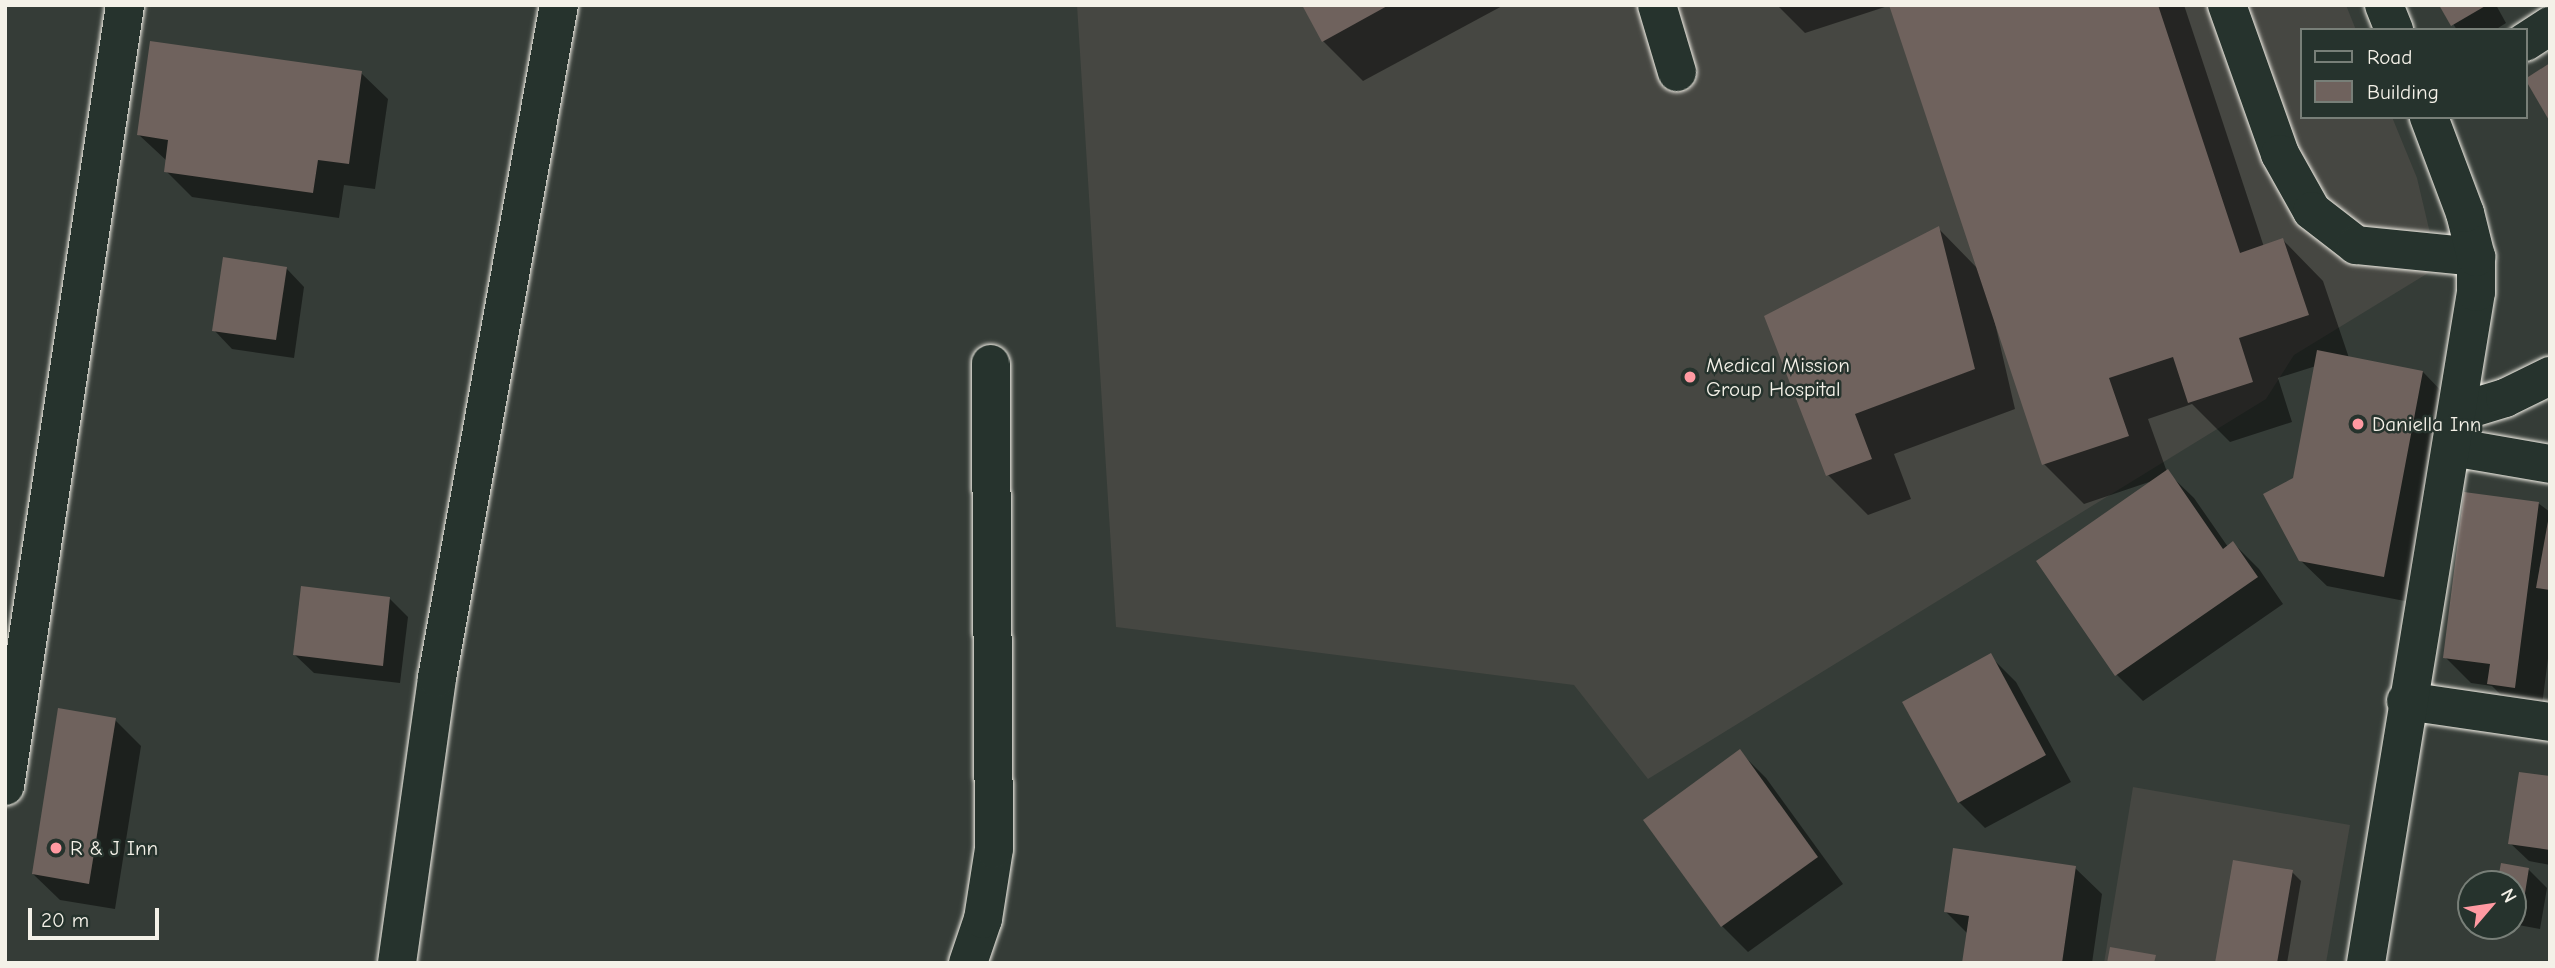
<!DOCTYPE html>
<html>
<head>
<meta charset="utf-8">
<style>
  body { margin:0 }
  #map { position:relative; width:2555px; height:968px; overflow:hidden; background:#353c37; font-family:"Comic Neue",sans-serif }
  div>[style] { position:absolute }
  .built>* { inset:0; background:#464742 }
  .shadow>* { inset:0; background:#0007 }
  .building>* { inset:0; background:#6f625d }
  .roads { filter:drop-shadow(0 0 2px #f4f1e8) drop-shadow(0 0 2px #f4f1e8) }
  .minor>* { height:38px; margin:-19px; padding:0 19px; transform-origin:19px; border-radius:19px; background:#26332d }
  .dots>* { width:19px; height:19px; translate:-50% -50%; box-sizing:border-box; border:4px solid #26332d; border-radius:50% }
  span { translate:-50% -50%; white-space:nowrap; text-align:center; line-height:1.15; -webkit-text-stroke:5px #26332d; paint-order:stroke }
  .poi-label { font-size:21px; color:#f4f1e8 }
  .left { translate:0 -50%; text-align:left }
  .frame { position:absolute; inset:0; border:7px solid #f4f1e8; pointer-events:none }
  .legend { position:absolute; left:2300px; top:28px; width:228px; height:91px; box-sizing:border-box; background:#26332d; border:2px solid #787f78; margin:0; padding:9px 12px; list-style:none; font-size:21px; color:#f4f1e8 }
  .legend li { display:flex; align-items:center; gap:14px; height:35px }
  .legend b { width:35px; border:2px solid #787f78 }
  .north { position:absolute; left:2457px; top:870px; width:70px; height:70px; box-sizing:border-box; background:#26332d; border:2px solid #787f78; border-radius:50%; rotate:61deg; font-size:19px; font-weight:700; line-height:28px; text-align:center; color:#f4f1e8 }
  .north::after { content:''; display:block; margin:auto; width:24px; height:32px; background:#ff9aa2; clip-path:polygon(50% 0,100% 100%,50% 72%,0 100%) }
  .scale { position:absolute; left:28px; top:908px; width:131px; height:32px; box-sizing:border-box; border:4px solid #f4f1e8; border-top:0; padding-left:9px; font-size:21px; line-height:24px; white-space:nowrap; color:#f4f1e8; -webkit-text-stroke:5px #26332d; paint-order:stroke }
</style>
</head>
<body>
<div id="map">
  <div class="built">
    <i style="clip-path:polygon(1077px 5px,2346px 5px,2356px 30px,2301px 30px,2301px 117px,2392px 117px,2417px 178px,2438px 267px,2294px 355px,2266px 399px,1648px 779px,1574px 685px,1116px 627px)"></i>
    <i style="clip-path:polygon(2133px 787px,2350px 825px,2326px 963px,2104px 963px)"></i>
  </div>
  <div class="shadow">
    <i style="clip-path:polygon(1304px 5px,1504px 5px,1363px 81px,1323px 41px)"></i>
    <i style="clip-path:polygon(1777px 5px,1891px 5px,1805px 33px)"></i>
    <i style="clip-path:polygon(1891px 5px,2184px 5px,2264px 247px,2283px 240px,2323px 281px,2349px 358px,2423px 372px,2449px 399px,2410px 602px,2327px 586px,2300px 560px,2295px 479px,2316px 366px,2278px 378px,2292px 422px,2230px 442px,2192px 404px,2148px 419px,2167px 472px,2194px 498px,2228px 547px,2233px 543px,2259px 569px,2283px 604px,2143px 701px,2117px 675px,2038px 561px,2152px 481px,2084px 504px,2044px 464px,1991px 306px,2015px 409px,1894px 454px,1911px 499px,1868px 515px,1828px 475px,1766px 317px,1938px 228px,1978px 269px)"></i>
    <i style="clip-path:polygon(2441px 5px,2496px 5px,2506px 23px,2495px 30px,2457px 30px)"></i>
    <i style="clip-path:polygon(361px 73px,388px 99px,375px 189px,344px 185px,339px 218px,192px 197px,166px 171px,167px 161px,139px 135px)"></i>
    <i style="clip-path:polygon(286px 268px,304px 287px,294px 358px,232px 349px,214px 330px)"></i>
    <i style="clip-path:polygon(2538px 503px,2550px 512px,2550px 643px,2541px 713px,2516px 710px,2492px 686px,2471px 683px,2445px 657px)"></i>
    <i style="clip-path:polygon(389px 598px,408px 617px,400px 683px,314px 673px,295px 655px)"></i>
    <i style="clip-path:polygon(1990px 656px,2016px 682px,2071px 782px,1985px 828px,1959px 802px)"></i>
    <i style="clip-path:polygon(115px 720px,141px 746px,115px 909px,60px 900px,33px 874px)"></i>
    <i style="clip-path:polygon(1740px 752px,1766px 778px,1843px 884px,1748px 952px,1722px 926px)"></i>
    <i style="clip-path:polygon(2550px 778px,2550px 865px,2529px 861px,2510px 843px)"></i>
    <i style="clip-path:polygon(2075px 868px,2102px 894px,2092px 963px,1963px 963px,1968px 934px,1946px 912px)"></i>
    <i style="clip-path:polygon(2528px 869px,2547px 888px,2540px 929px,2513px 924px,2513px 884px)"></i>
    <i style="clip-path:polygon(2292px 872px,2301px 881px,2287px 963px,2217px 963px)"></i>
  </div>
  <div class="building">
    <i style="clip-path:polygon(1302px 5px,1389px 5px,1322px 42px)"></i>
    <i style="clip-path:polygon(1889px 5px,2158px 5px,2240px 253px,2283px 238px,2309px 315px,2239px 338px,2253px 382px,2188px 403px,2173px 357px,2109px 378px,2129px 436px,2042px 465px)"></i>
    <i style="clip-path:polygon(2439px 5px,2487px 5px,2451px 26px)"></i>
    <i style="clip-path:polygon(150px 41px,362px 71px,349px 164px,318px 160px,313px 193px,164px 172px,168px 140px,137px 135px)"></i>
    <i style="clip-path:polygon(2550px 63px,2550px 122px,2525px 79px)"></i>
    <i style="clip-path:polygon(1939px 226px,1975px 369px,1855px 414px,1872px 459px,1826px 476px,1764px 316px)"></i>
    <i style="clip-path:polygon(223px 257px,287px 267px,276px 340px,212px 331px)"></i>
    <i style="clip-path:polygon(2317px 350px,2423px 371px,2384px 577px,2299px 561px,2263px 494px,2293px 478px)"></i>
    <i style="clip-path:polygon(2168px 469px,2223px 549px,2233px 541px,2258px 577px,2115px 676px,2036px 561px)"></i>
    <i style="clip-path:polygon(2464px 492px,2539px 502px,2515px 688px,2487px 684px,2490px 664px,2443px 658px)"></i>
    <i style="clip-path:polygon(2550px 510px,2550px 590px,2536px 588px)"></i>
    <i style="clip-path:polygon(301px 586px,390px 597px,383px 666px,293px 655px)"></i>
    <i style="clip-path:polygon(1991px 653px,2046px 755px,1958px 803px,1902px 702px)"></i>
    <i style="clip-path:polygon(58px 708px,116px 718px,89px 884px,32px 874px)"></i>
    <i style="clip-path:polygon(1740px 749px,1818px 857px,1721px 927px,1643px 820px)"></i>
    <i style="clip-path:polygon(2519px 772px,2550px 776px,2550px 850px,2508px 844px)"></i>
    <i style="clip-path:polygon(1953px 848px,2076px 866px,2062px 963px,1962px 963px,1969px 916px,1944px 912px)"></i>
    <i style="clip-path:polygon(2233px 860px,2293px 870px,2277px 963px,2215px 963px)"></i>
    <i style="clip-path:polygon(2501px 863px,2529px 868px,2522px 912px,2513px 910px,2513px 884px,2497px 884px)"></i>
    <i style="clip-path:polygon(2110px 947px,2156px 955px,2154px 963px,2107px 963px)"></i>
  </div>
  <div class="roads">
    <div class="minor">
      <i style="left:1657px;top:5px;width:70px;rotate:73.4deg"></i>
      <i style="left:2227px;top:5px;width:158px;rotate:70.4deg"></i>
      <i style="left:2280px;top:154px;width:65px;rotate:60.7deg"></i>
      <i style="left:2312px;top:211px;width:56px;rotate:37.7deg"></i>
      <i style="left:2356px;top:245px;width:121px;rotate:5.7deg"></i>
      <i style="left:2384px;top:5px;width:27px;rotate:68deg"></i>
      <i style="left:2525px;top:42px;width:30px;rotate:-33deg"></i>
      <i style="left:2459px;top:412px;width:48px;rotate:-16.9deg"></i>
      <i style="left:2505px;top:398px;width:50px;rotate:-26.1deg"></i>
      <i style="left:2452px;top:447px;width:99px;rotate:9.8deg"></i>
      <i style="left:2406px;top:701px;width:146px;rotate:8.3deg"></i>
      <i style="left:5px;top:786px;width:790px;rotate:-81.26deg"></i>
      <i style="left:397px;top:963px;width:288px;rotate:-82deg"></i>
      <i style="left:437px;top:678px;width:684px;rotate:-79.73deg"></i>
      <i style="left:968px;top:963px;width:46px;rotate:-71.2deg"></i>
      <i style="left:983px;top:919px;width:71px;rotate:-81.1deg"></i>
      <i style="left:994px;top:849px;width:485px;rotate:-90.4deg"></i>
      <i style="left:2366px;top:963px;width:680px;rotate:-80.69deg"></i>
      <i style="left:2476px;top:292px;width:35px;rotate:-90deg"></i>
      <i style="left:2476px;top:257px;width:45px;rotate:-104deg"></i>
      <i style="left:2465px;top:213px;width:103px;rotate:-110.6deg"></i>
    </div>
  </div>
  <div class="dots">
    <i style="left:1690px;top:377px;background:#ff9aa2"></i>
    <i style="left:2358px;top:424px;background:#ff9aa2"></i>
    <i style="left:56px;top:848px;background:#ff9aa2"></i>
  </div>
  <div class="poi-label">
    <span class="left" style="left:1706px;top:377px">Medical Mission<br>Group Hospital</span>
    <span class="left" style="left:2372px;top:424px">Daniella Inn</span>
    <span class="left" style="left:70px;top:848px">R &amp; J Inn</span>
  </div>
  <div class="frame"></div>
  <ul class="legend">
  <li><b style="height:9px;background:#26332d"></b>Road</li>
  <li><b style="height:19px;background:#6f625d"></b>Building</li>
  </ul>
  <div class="north">N</div>
  <div class="scale">20 m</div>
</div>
</body>
</html>
